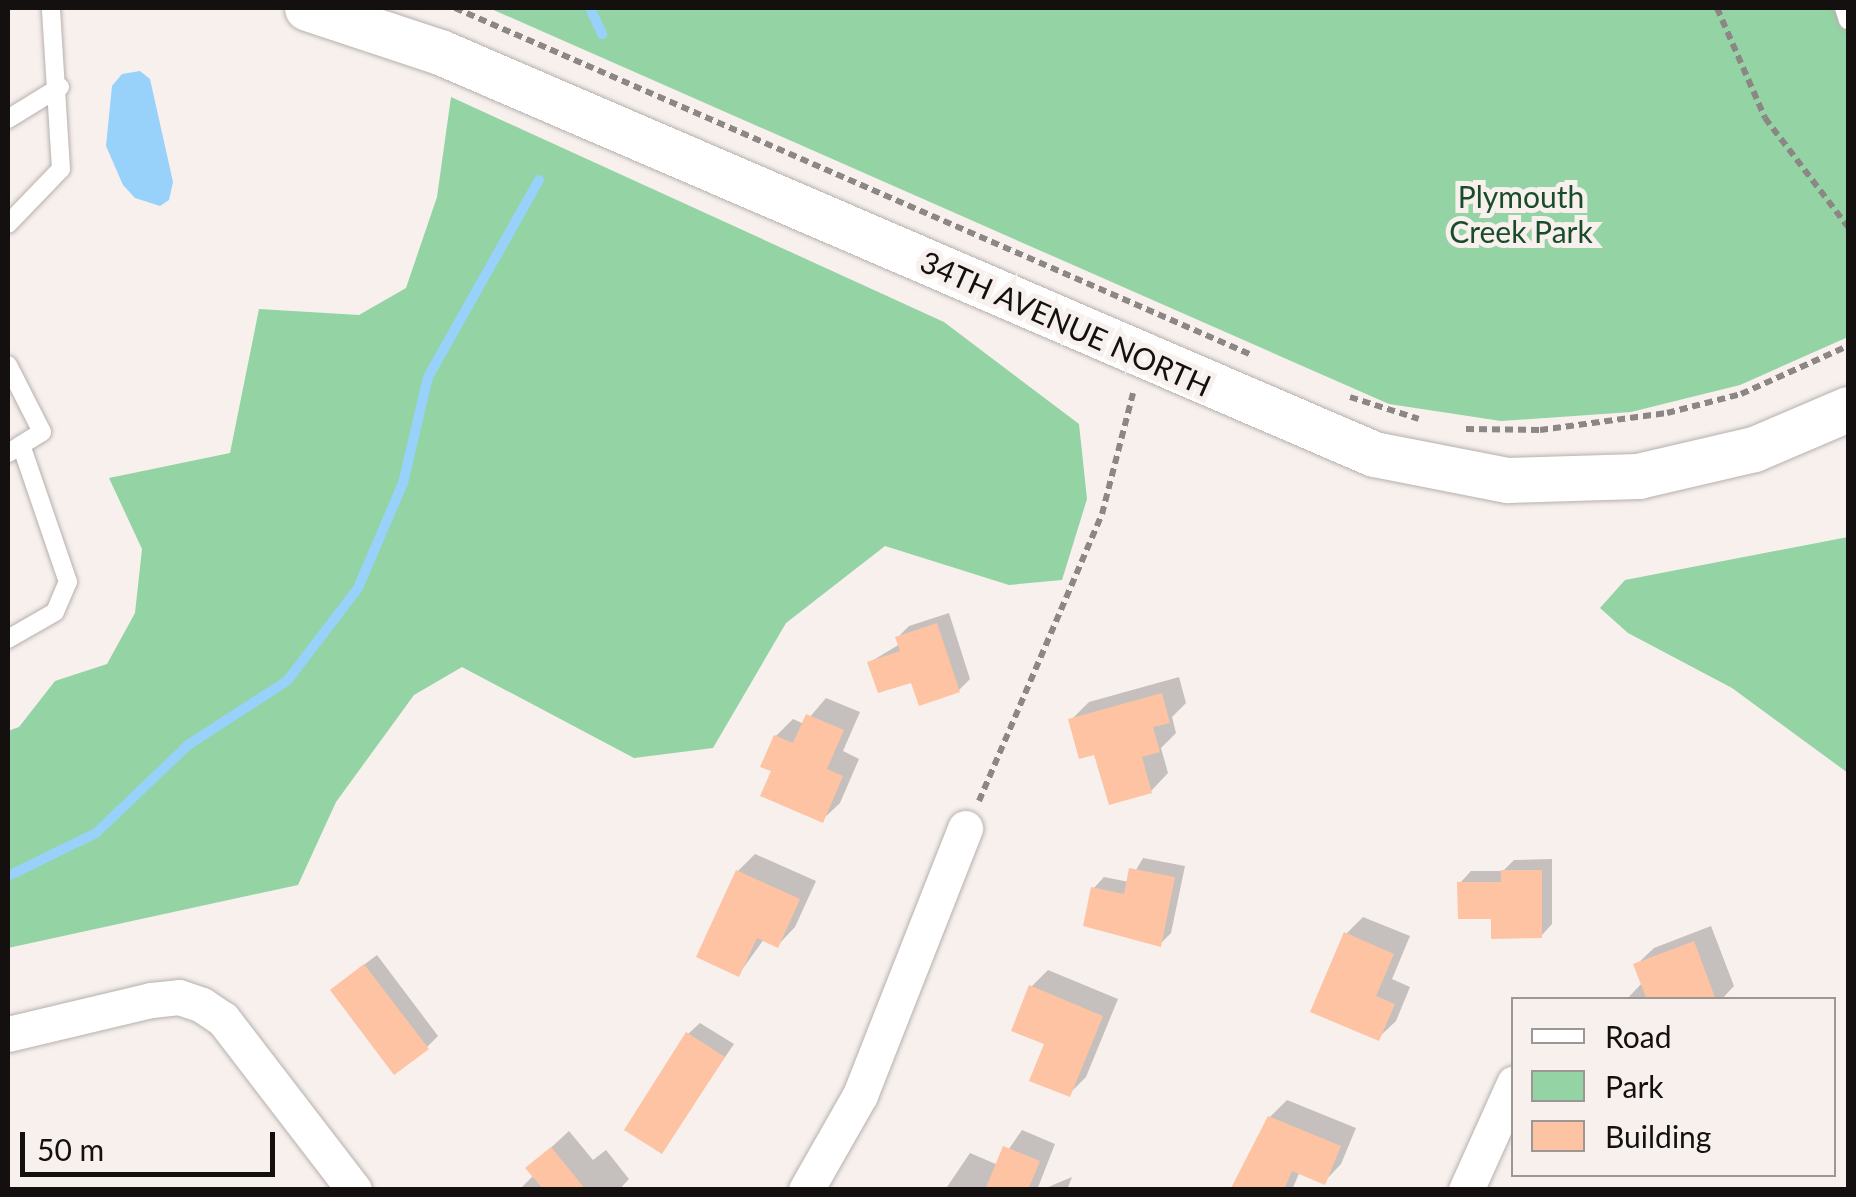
<!DOCTYPE html>
<html>
<head>
<meta charset="utf-8">
<style>
  body { margin:0 }
  #map { position:relative; width:1856px; height:1197px; overflow:hidden; background:#f7f0ed; font-family:Lato,sans-serif }
  div>[style] { position:absolute }
  .green>* { inset:0; background:#94d3a4 }
  .water>* { inset:0; background:#98d1f9 }
  .shadow>* { inset:0; background:#0003 }
  .stream>* { height:10px; margin:-5px; padding:0 5px; transform-origin:5px; border-radius:5px; background:#98d1f9 }
  .building>* { inset:0; background:#fec3a2 }
  .path>* { height:6px; margin-top:-3px; transform-origin:0; background:repeating-linear-gradient(90deg,#8c8785 0 8px,transparent 0 13px) }
  .roads { filter:drop-shadow(0 0 2px #b6b0ad) drop-shadow(0 0 2px #b6b0ad) }
  .service>* { height:18px; margin:-9px; padding:0 9px; transform-origin:9px; border-radius:9px; background:#fff }
  .minor>* { height:35px; margin:-17.5px; padding:0 17.5px; transform-origin:17.5px; border-radius:17.5px; background:#fff }
  .tertiary>* { height:45px; margin:-22.5px; padding:0 22.5px; transform-origin:22.5px; border-radius:22.5px; background:#fff }
  span { translate:-50% -50%; white-space:nowrap; text-align:center; line-height:1.15; -webkit-text-stroke:10px #f7f0ed; paint-order:stroke }
  .park-label { font-size:30px; color:#194c2b }
  .street-label { font-size:30px; color:#13100f }
  .frame { position:absolute; inset:0; border:10px solid #13100f; pointer-events:none }
  .legend { position:absolute; left:1511px; top:997px; width:325px; height:180px; box-sizing:border-box; background:#f7f0ed; border:2px solid #9c9694; margin:0; padding:12px 18px; list-style:none; font-size:30px; color:#13100f }
  .legend li { display:flex; align-items:center; gap:20px; height:50px }
  .legend b { width:50px; border:2px solid #9c9694 }
  .scale { position:absolute; left:20px; top:1132px; width:255px; height:45px; box-sizing:border-box; border:5px solid #13100f; border-top:0; padding-left:12px; font-size:30px; line-height:35px; white-space:nowrap; color:#13100f; -webkit-text-stroke:8px #f7f0ed; paint-order:stroke }
</style>
</head>
<body>
<div id="map">
  <div class="green">
    <i style="clip-path:polygon(489px 8px,1848px 8px,1848px 337px,1740px 385px,1631px 412px,1501px 421px,1389px 404px)"></i>
    <i style="clip-path:polygon(451px 97px,944px 322px,1079px 424px,1087px 499px,1062px 580px,1009px 585px,885px 546px,786px 623px,713px 748px,634px 758px,462px 667px,414px 695px,336px 802px,298px 885px,8px 948px,8px 731px,19px 727px,55px 681px,107px 664px,135px 613px,142px 549px,109px 478px,230px 453px,259px 309px,359px 315px,406px 288px,437px 197px)"></i>
    <i style="clip-path:polygon(1848px 537px,1848px 773px,1732px 688px,1628px 633px,1600px 608px,1625px 580px)"></i>
  </div>
  <div class="water">
    <i style="clip-path:polygon(140px 71px,150px 79px,173px 182px,169px 200px,160px 206px,135px 198px,123px 185px,106px 146px,112px 86px,122px 74px)"></i>
  </div>
  <div class="shadow">
    <i style="clip-path:polygon(949px 613px,970px 679px,959px 690px,870px 662px,900px 644px,898px 637px,909px 626px)"></i>
    <i style="clip-path:polygon(1179px 677px,1186px 703px,1172px 717px,1176px 733px,1161px 748px,1168px 773px,1151px 791px,1096px 752px,1071px 720px,1089px 702px)"></i>
    <i style="clip-path:polygon(826px 698px,860px 712px,843px 751px,859px 759px,840px 803px,822px 820px,774px 770px,776px 736px,793px 719px,804px 724px)"></i>
    <i style="clip-path:polygon(755px 854px,816px 881px,795px 927px,778px 945px,764px 939px,739px 974px,738px 871px)"></i>
    <i style="clip-path:polygon(1143px 858px,1185px 866px,1171px 933px,1160px 944px,1093px 889px,1104px 877px,1129px 882px)"></i>
    <i style="clip-path:polygon(1552px 859px,1552px 924px,1541px 936px,1493px 916px,1460px 883px,1471px 871px,1503px 871px,1514px 860px)"></i>
    <i style="clip-path:polygon(1363px 917px,1410px 936px,1392px 979px,1410px 987px,1396px 1021px,1378px 1038px,1346px 934px)"></i>
    <i style="clip-path:polygon(1711px 926px,1734px 986px,1721px 1000px,1626px 1000px,1643px 982px,1636px 965px,1654px 948px)"></i>
    <i style="clip-path:polygon(377px 955px,438px 1036px,427px 1047px,345px 979px)"></i>
    <i style="clip-path:polygon(1048px 970px,1118px 999px,1086px 1077px,1069px 1094px,1031px 987px)"></i>
    <i style="clip-path:polygon(700px 1023px,734px 1044px,662px 1150px,688px 1034px)"></i>
    <i style="clip-path:polygon(1287px 1100px,1356px 1128px,1341px 1164px,1324px 1182px,1300px 1171px,1292px 1190px,1233px 1189px,1270px 1117px)"></i>
    <i style="clip-path:polygon(1022px 1130px,1055px 1144px,1037px 1190px,945px 1190px,970px 1153px,998px 1165px)"></i>
    <i style="clip-path:polygon(569px 1131px,593px 1160px,606px 1150px,629px 1179px,619px 1190px,520px 1189px,534px 1175px,529px 1168px)"></i>
    <i style="clip-path:polygon(1072px 1177px,1067px 1190px,1041px 1190px)"></i>
  </div>
  <div class="stream">
    <i style="left:590px;top:8px;width:29px;rotate:65deg"></i>
    <i style="left:8px;top:876px;width:98px;rotate:-26deg"></i>
    <i style="left:96px;top:833px;width:127px;rotate:-43.7deg"></i>
    <i style="left:188px;top:745px;width:118px;rotate:-32.9deg"></i>
    <i style="left:287px;top:681px;width:117px;rotate:-52.6deg"></i>
    <i style="left:358px;top:588px;width:114px;rotate:-66.8deg"></i>
    <i style="left:403px;top:483px;width:109px;rotate:-76.7deg"></i>
    <i style="left:428px;top:377px;width:226px;rotate:-60.6deg"></i>
  </div>
  <div class="building">
    <i style="clip-path:polygon(937px 623px,960px 692px,919px 706px,911px 683px,878px 693px,867px 662px,900px 651px,895px 637px)"></i>
    <i style="clip-path:polygon(1162px 693px,1170px 723px,1153px 727px,1160px 752px,1142px 757px,1152px 793px,1109px 805px,1094px 755px,1079px 759px,1068px 719px)"></i>
    <i style="clip-path:polygon(806px 714px,844px 730px,827px 769px,843px 776px,823px 823px,760px 796px,771px 771px,760px 767px,774px 735px,793px 743px)"></i>
    <i style="clip-path:polygon(1129px 868px,1175px 877px,1161px 947px,1083px 926px,1091px 887px,1124px 894px)"></i>
    <i style="clip-path:polygon(736px 870px,800px 899px,778px 948px,757px 938px,739px 977px,696px 957px)"></i>
    <i style="clip-path:polygon(1501px 870px,1542px 870px,1542px 938px,1491px 939px,1491px 919px,1458px 919px,1457px 882px,1501px 882px)"></i>
    <i style="clip-path:polygon(1344px 932px,1394px 954px,1376px 996px,1395px 1004px,1379px 1041px,1310px 1012px)"></i>
    <i style="clip-path:polygon(1694px 941px,1716px 1000px,1647px 1000px,1633px 964px)"></i>
    <i style="clip-path:polygon(364px 964px,429px 1049px,394px 1075px,330px 990px)"></i>
    <i style="clip-path:polygon(1029px 985px,1103px 1016px,1070px 1097px,1029px 1081px,1044px 1044px,1011px 1031px)"></i>
    <i style="clip-path:polygon(686px 1032px,725px 1057px,662px 1154px,624px 1130px)"></i>
    <i style="clip-path:polygon(1268px 1116px,1341px 1146px,1325px 1185px,1292px 1171px,1284px 1190px,1230px 1190px)"></i>
    <i style="clip-path:polygon(1003px 1146px,1040px 1161px,1028px 1190px,985px 1190px)"></i>
    <i style="clip-path:polygon(551px 1147px,586px 1190px,544px 1190px,525px 1168px)"></i>
  </div>
  <div class="path">
    <i style="left:455px;top:8px;width:869px;rotate:23.53deg"></i>
    <i style="left:1717px;top:8px;width:120px;rotate:66.4deg"></i>
    <i style="left:1765px;top:118px;width:137px;rotate:52.7deg"></i>
    <i style="left:1350px;top:397px;width:72px;rotate:17.7deg"></i>
    <i style="left:1466px;top:429px;width:74px;rotate:0.8deg"></i>
    <i style="left:1540px;top:430px;width:128px;rotate:-7.6deg"></i>
    <i style="left:1667px;top:413px;width:76px;rotate:-14.4deg"></i>
    <i style="left:1741px;top:394px;width:117px;rotate:-24.2deg"></i>
    <i style="left:979px;top:801px;width:312px;rotate:-66.8deg"></i>
    <i style="left:1102px;top:514px;width:125px;rotate:-75.6deg"></i>
  </div>
  <div class="roads">
    <div class="service">
      <i style="left:1844px;top:8px;width:13px;rotate:72deg"></i>
      <i style="left:8px;top:119px;width:61px;rotate:-31.6deg"></i>
      <i style="left:8px;top:224px;width:76px;rotate:-46.1deg"></i>
      <i style="left:61px;top:169px;width:161px;rotate:-93.6deg"></i>
      <i style="left:8px;top:365px;width:75px;rotate:63.1deg"></i>
      <i style="left:42px;top:432px;width:40px;rotate:148deg"></i>
      <i style="left:8px;top:639px;width:54px;rotate:-29.9deg"></i>
      <i style="left:55px;top:612px;width:33px;rotate:-67deg"></i>
      <i style="left:68px;top:582px;width:145px;rotate:-108.9deg"></i>
    </div>
    <div class="minor">
      <i style="left:8px;top:1034px;width:147px;rotate:-13.4deg"></i>
      <i style="left:151px;top:1000px;width:28px;rotate:-6deg"></i>
      <i style="left:179px;top:997px;width:24px;rotate:19deg"></i>
      <i style="left:202px;top:1005px;width:25px;rotate:34deg"></i>
      <i style="left:223px;top:1019px;width:215px;rotate:52.5deg"></i>
      <i style="left:806px;top:1190px;width:109px;rotate:-60.4deg"></i>
      <i style="left:860px;top:1095px;width:287px;rotate:-68.5deg"></i>
      <i style="left:1466px;top:1190px;width:117px;rotate:-65.8deg"></i>
    </div>
    <div class="tertiary">
      <i style="left:307px;top:8px;width:140px;rotate:18.3deg"></i>
      <i style="left:440px;top:52px;width:1017px;rotate:23.29deg"></i>
      <i style="left:1374px;top:454px;width:136px;rotate:11.1deg"></i>
      <i style="left:1507px;top:480px;width:131px;rotate:-1.7deg"></i>
      <i style="left:1638px;top:476px;width:119px;rotate:-13.1deg"></i>
      <i style="left:1754px;top:449px;width:102px;rotate:-23.1deg"></i>
    </div>
  </div>
  <div class="park-label">
    <span style="left:1521px;top:213px">Plymouth<br>Creek Park</span>
  </div>
  <div class="street-label">
    <span style="left:1066px;top:323px;rotate:24deg">34TH AVENUE NORTH</span>
  </div>
  <div class="frame"></div>
  <ul class="legend">
  <li><b style="height:12px;background:#fff"></b>Road</li>
  <li><b style="height:28px;background:#94d3a4"></b>Park</li>
  <li><b style="height:28px;background:#fec3a2"></b>Building</li>
  </ul>
  <div class="scale">50 m</div>
</div>
</body>
</html>
